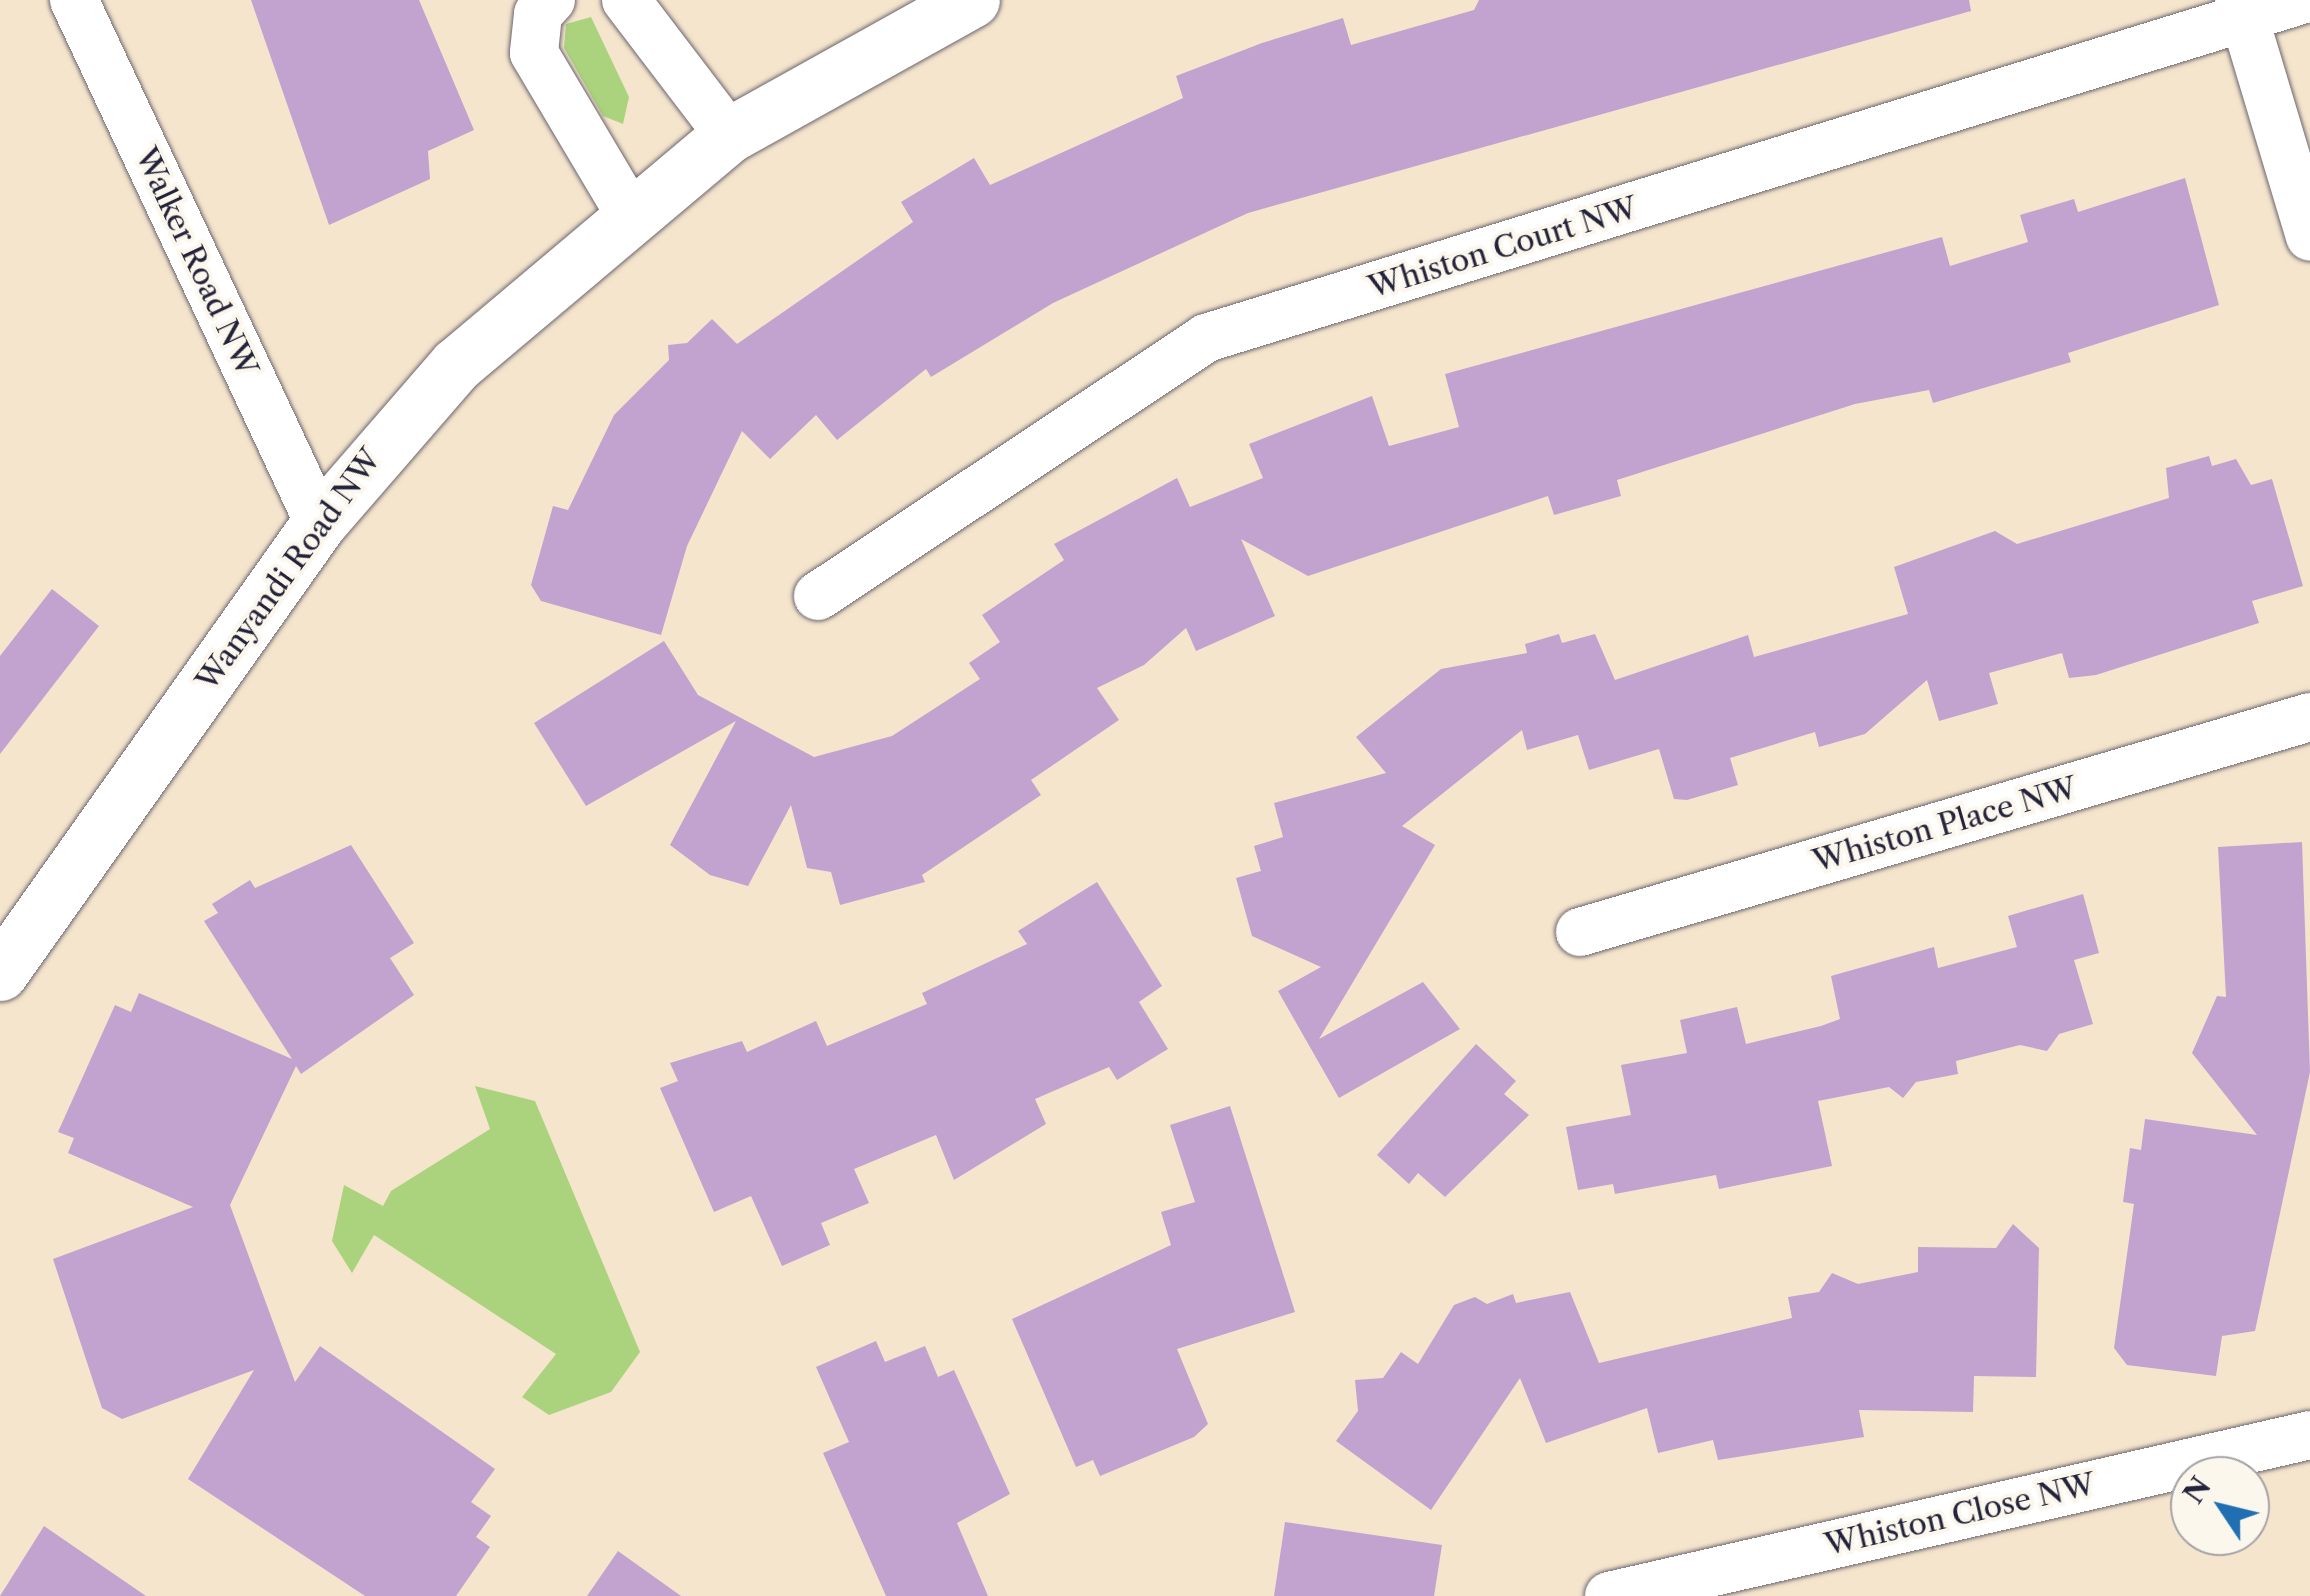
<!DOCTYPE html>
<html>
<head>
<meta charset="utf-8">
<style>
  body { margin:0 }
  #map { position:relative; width:2310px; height:1596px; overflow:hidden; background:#f5e5cd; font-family:"Libre Caslon Text",serif }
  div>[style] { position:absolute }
  .green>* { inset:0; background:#abd37e }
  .building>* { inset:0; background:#c2a3d0 }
  .roads { filter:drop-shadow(0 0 2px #6c666e) drop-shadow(0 0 2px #6c666e) }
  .minor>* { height:48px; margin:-24px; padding:0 24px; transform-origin:24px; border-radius:24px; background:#fff }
  .tertiary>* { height:55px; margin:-27.5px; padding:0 27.5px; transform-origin:27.5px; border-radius:27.5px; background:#fff }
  span { translate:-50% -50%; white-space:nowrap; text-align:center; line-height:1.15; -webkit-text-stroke:8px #fbf7ec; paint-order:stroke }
  .street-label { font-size:30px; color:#22223b }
  .north { position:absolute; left:2170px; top:1456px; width:100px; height:100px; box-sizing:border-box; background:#fbf7ec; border:2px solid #a4a2a5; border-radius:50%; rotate:305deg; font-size:28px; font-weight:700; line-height:40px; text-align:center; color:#22223b }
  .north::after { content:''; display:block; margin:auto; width:35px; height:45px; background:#1f6fb2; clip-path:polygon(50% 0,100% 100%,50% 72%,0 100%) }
</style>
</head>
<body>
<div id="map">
  <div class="green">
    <i style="clip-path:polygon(591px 17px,629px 97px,623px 124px,603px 116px,564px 48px,566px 24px)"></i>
    <i style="clip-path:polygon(475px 1086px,535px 1101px,640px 1352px,611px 1392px,549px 1415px,522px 1397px,556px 1354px,374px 1235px,352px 1273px,332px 1241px,344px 1185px,383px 1206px,391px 1191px,490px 1129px)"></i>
  </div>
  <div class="building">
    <i style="clip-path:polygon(251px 0,419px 0,474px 130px,428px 151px,430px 179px,329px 225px)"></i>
    <i style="clip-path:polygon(1479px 0,1969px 0,1971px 11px,1248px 213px,1053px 303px,931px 377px,926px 369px,837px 440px,816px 415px,770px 459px,742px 431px,687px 546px,661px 635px,541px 601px,531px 585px,553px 506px,568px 510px,614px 415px,669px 360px,668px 345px,687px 343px,712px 319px,737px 344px,913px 222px,901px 202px,974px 158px,990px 185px,1183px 98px,1176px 76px,1262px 43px,1343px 18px,1351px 45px,1474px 10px)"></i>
    <i style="clip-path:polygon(2185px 178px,2219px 305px,2068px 353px,2071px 362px,1933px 403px,1929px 390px,1855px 404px,1617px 480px,1621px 496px,1554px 515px,1548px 496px,1308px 576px,1241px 539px,1275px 616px,1196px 651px,1186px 628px,1144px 665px,1097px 688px,1119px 720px,1031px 780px,1041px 795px,922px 875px,925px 882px,840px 905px,831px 872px,807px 868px,791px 805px,748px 886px,710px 875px,670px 845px,736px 721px,586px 806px,534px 723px,664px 641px,698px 695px,814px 757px,892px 736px,980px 679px,969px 663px,1000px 642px,982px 615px,1064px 560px,1054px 544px,1177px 478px,1190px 507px,1263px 478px,1249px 444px,1372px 396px,1389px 446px,1459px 427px,1445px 374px,1942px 237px,1950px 266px,2028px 242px,2020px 215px,2074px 199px,2078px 212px)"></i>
    <i style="clip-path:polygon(2209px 456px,2212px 466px,2236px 459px,2251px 485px,2272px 479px,2303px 586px,2252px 601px,2259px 623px,2096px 675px,2069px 678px,2062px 653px,1989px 673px,1998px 704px,1939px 721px,1927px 680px,1865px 734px,1819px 747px,1815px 732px,1730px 758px,1738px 785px,1687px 800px,1674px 799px,1659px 749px,1589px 770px,1578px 735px,1527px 750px,1522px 730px,1402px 826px,1435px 845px,1319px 1039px,1423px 982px,1460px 1029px,1339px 1098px,1278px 991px,1321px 967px,1252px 936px,1236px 878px,1261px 871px,1254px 846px,1283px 837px,1274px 803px,1386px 773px,1356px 737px,1441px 669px,1527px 653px,1525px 644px,1559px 634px,1562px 643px,1595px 634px,1615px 680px,1748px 635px,1754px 657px,1908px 614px,1894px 567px,1995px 531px,2017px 544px,2169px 498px,2166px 468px)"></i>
    <i style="clip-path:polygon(52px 589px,99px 626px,0 754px,0 656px)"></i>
    <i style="clip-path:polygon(2302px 842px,2310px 1072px,2255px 1331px,2222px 1336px,2216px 1376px,2127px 1365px,2114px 1348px,2134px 1204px,2123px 1202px,2130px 1148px,2141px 1150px,2145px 1119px,2257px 1135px,2192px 1053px,2217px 996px,2226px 997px,2218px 847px)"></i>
    <i style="clip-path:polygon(351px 845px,414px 943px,390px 958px,414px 995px,301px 1074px,296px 1066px,230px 1205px,295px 1382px,320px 1346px,495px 1469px,471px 1502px,491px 1516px,476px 1537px,490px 1547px,456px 1596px,365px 1596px,188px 1479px,254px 1370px,122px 1419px,102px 1408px,53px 1259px,193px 1207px,68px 1153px,74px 1138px,58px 1132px,115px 1005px,131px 1012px,139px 993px,292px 1059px,204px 921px,218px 913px,212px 904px,250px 880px,255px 888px)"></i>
    <i style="clip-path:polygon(1097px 882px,1162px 986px,1139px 1002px,1168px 1049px,1117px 1080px,1109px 1067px,1035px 1099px,1046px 1124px,954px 1180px,936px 1135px,854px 1169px,869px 1203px,821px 1223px,830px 1245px,782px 1266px,751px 1196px,714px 1212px,660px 1088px,678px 1081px,670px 1063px,742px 1041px,747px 1052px,816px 1021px,827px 1046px,927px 1004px,922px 993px,1027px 944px,1018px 931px)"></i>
    <i style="clip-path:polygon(2083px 894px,2099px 953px,2074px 960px,2093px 1024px,2059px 1034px,2047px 1051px,2020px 1045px,1956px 1061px,1958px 1074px,1916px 1082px,1903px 1098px,1889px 1087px,1818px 1101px,1832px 1166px,1719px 1189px,1716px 1175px,1615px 1194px,1613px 1184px,1578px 1190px,1566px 1127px,1631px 1115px,1621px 1065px,1687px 1053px,1680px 1020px,1737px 1007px,1746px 1044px,1821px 1026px,1840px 1019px,1831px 976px,1934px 947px,1938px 968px,2017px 947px,2008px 916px)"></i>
    <i style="clip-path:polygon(1476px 1044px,1516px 1081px,1504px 1094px,1529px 1115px,1445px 1197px,1418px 1173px,1409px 1184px,1377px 1155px)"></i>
    <i style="clip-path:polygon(1230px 1106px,1295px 1312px,1177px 1349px,1208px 1424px,1194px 1437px,1100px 1476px,1093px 1460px,1076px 1467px,1012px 1319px,1171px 1245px,1161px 1212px,1195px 1202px,1170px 1125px)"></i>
    <i style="clip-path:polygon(2013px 1224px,2039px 1248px,2036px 1377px,1974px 1376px,1973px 1412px,1859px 1410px,1864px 1437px,1718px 1460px,1713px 1440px,1658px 1453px,1647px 1408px,1546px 1443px,1520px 1378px,1431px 1510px,1336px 1441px,1358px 1411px,1355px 1380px,1383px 1378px,1401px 1352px,1418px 1364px,1454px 1305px,1475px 1297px,1487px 1304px,1513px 1294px,1516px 1303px,1570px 1292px,1599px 1363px,1792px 1318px,1788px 1297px,1819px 1292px,1832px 1273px,1858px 1284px,1918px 1272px,1918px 1247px,1996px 1248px)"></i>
    <i style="clip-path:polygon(876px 1341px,885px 1362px,925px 1346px,938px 1377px,954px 1370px,1010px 1494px,957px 1523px,988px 1596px,886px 1596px,823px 1453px,849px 1442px,816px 1367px)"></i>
    <i style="clip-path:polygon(1285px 1522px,1442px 1545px,1434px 1596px,1274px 1596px)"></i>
    <i style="clip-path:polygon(44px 1526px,146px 1596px,0 1596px)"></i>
    <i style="clip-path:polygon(618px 1551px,681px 1596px,587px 1596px)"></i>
  </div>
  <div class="roads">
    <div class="minor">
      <i style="left:74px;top:0;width:578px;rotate:64.9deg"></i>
      <i style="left:551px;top:0;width:19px;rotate:133deg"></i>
      <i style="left:538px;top:14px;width:39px;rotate:96deg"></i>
      <i style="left:534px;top:53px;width:184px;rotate:59.3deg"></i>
      <i style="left:626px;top:0;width:170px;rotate:52.7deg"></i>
      <i style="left:2239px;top:0;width:247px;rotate:73.3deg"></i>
      <i style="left:818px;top:596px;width:466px;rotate:-33.6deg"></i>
      <i style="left:1206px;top:338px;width:1146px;rotate:-17.15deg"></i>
      <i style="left:1580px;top:932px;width:761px;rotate:-16.41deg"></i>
      <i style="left:1609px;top:1596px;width:719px;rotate:-12.93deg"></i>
    </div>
    <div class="tertiary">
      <i style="left:0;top:973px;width:552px;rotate:-54.67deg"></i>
      <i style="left:319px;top:523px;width:209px;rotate:-49.1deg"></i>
      <i style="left:456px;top:365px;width:357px;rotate:-40.1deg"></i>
      <i style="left:729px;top:135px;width:278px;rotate:-29.1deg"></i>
    </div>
  </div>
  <div class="street-label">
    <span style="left:1503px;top:248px;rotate:-17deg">Whiston Court NW</span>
    <span style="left:196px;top:262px;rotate:65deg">Walker Road NW</span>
    <span style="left:289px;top:570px;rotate:-54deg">Wanyandi Road NW</span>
    <span style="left:1945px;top:825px;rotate:-16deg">Whiston Place NW</span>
    <span style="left:1960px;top:1515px;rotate:-13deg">Whiston Close NW</span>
  </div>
  <div class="north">N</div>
</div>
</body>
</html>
